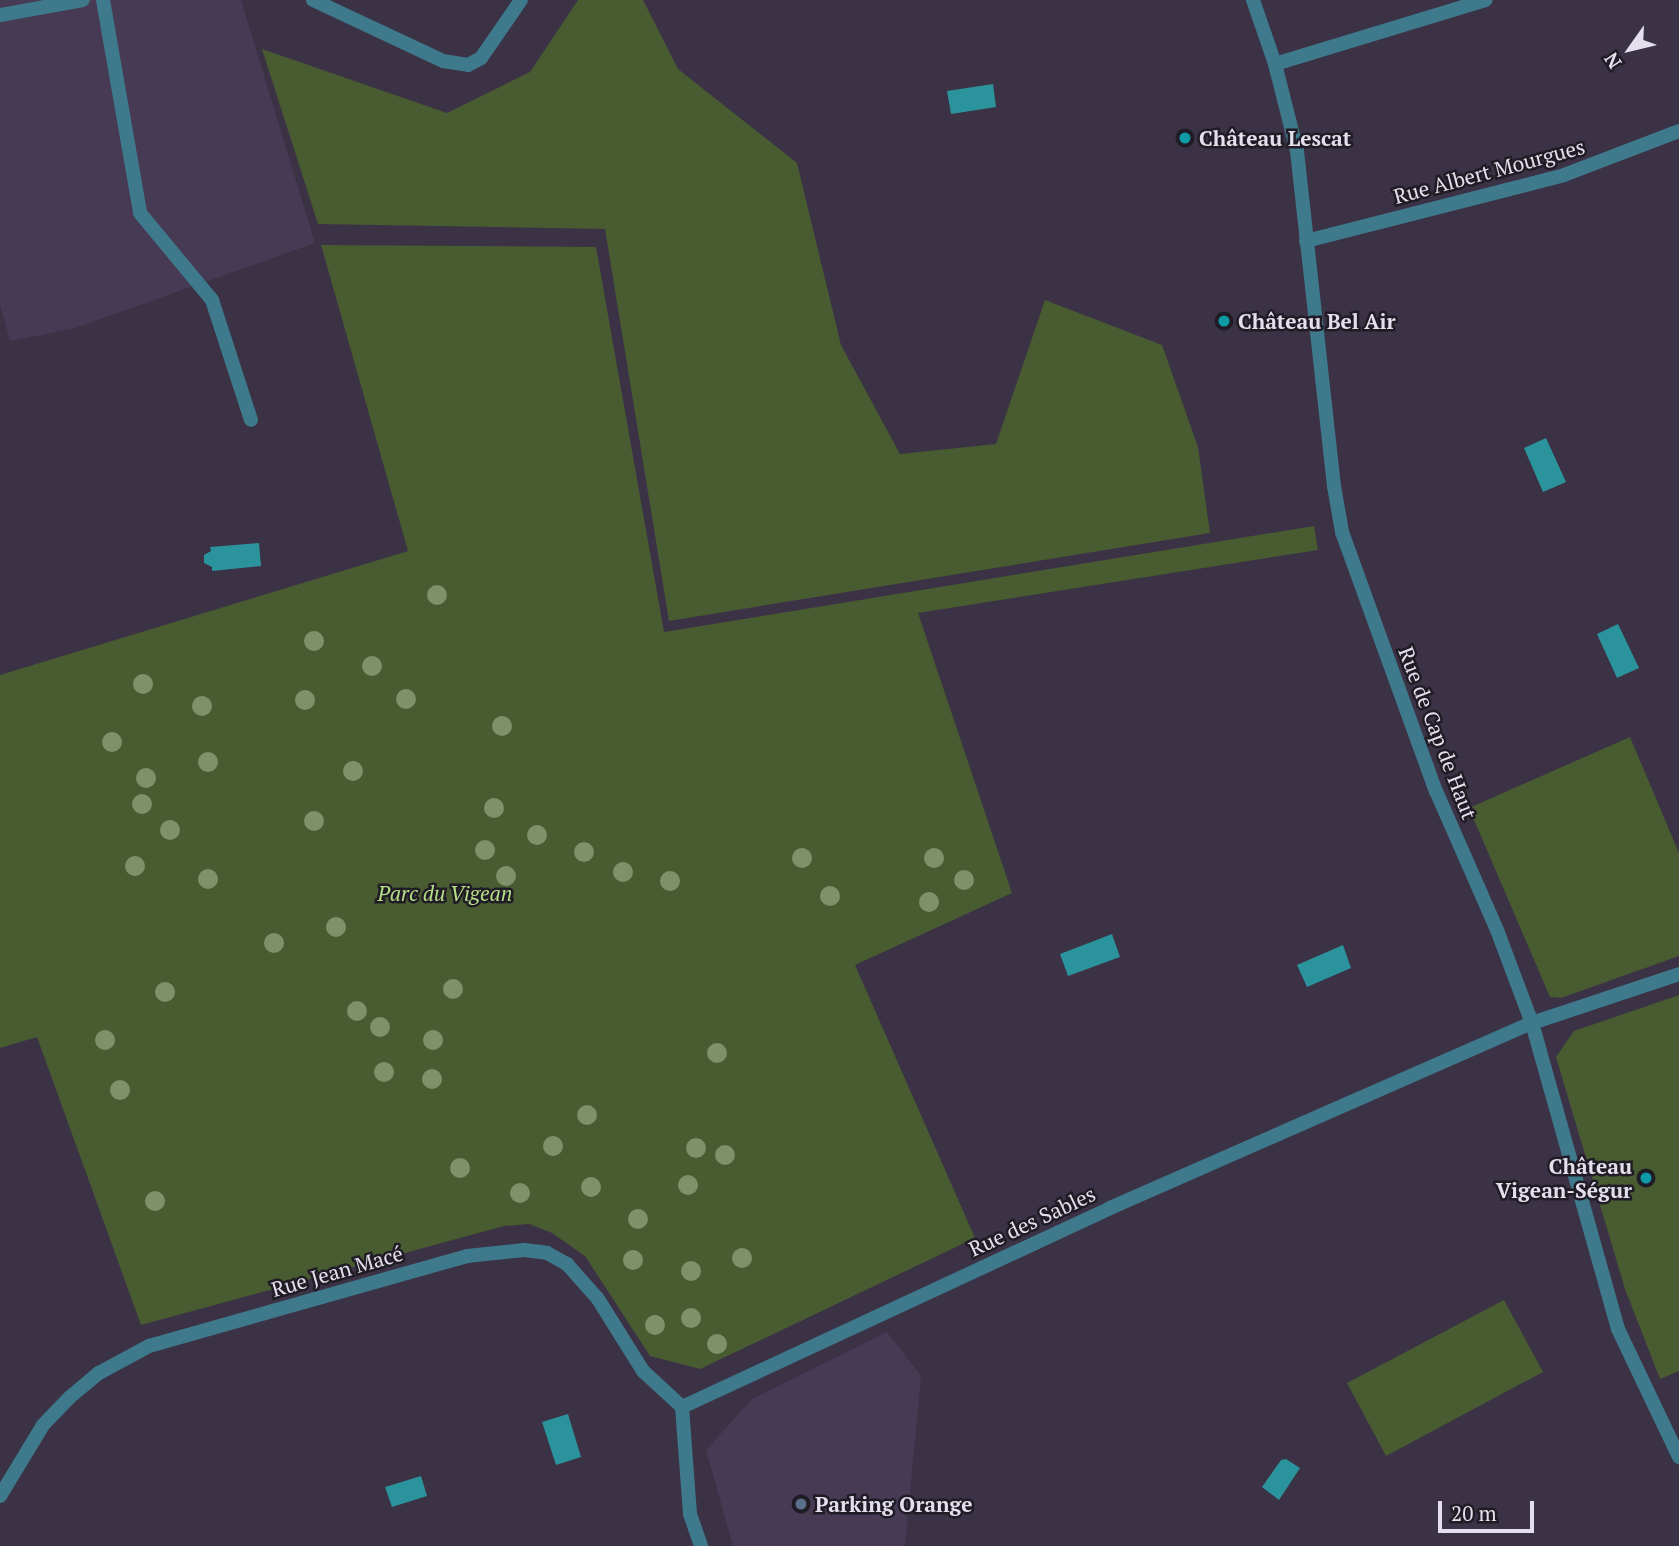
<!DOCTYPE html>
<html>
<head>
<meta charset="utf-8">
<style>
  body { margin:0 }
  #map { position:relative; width:1679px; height:1546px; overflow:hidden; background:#3b3246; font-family:"PT Serif",serif }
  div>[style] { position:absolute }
  .built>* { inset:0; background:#463a54 }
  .green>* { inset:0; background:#485b31 }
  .water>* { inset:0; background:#2b939c }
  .service>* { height:14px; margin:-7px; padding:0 7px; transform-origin:7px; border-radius:7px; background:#3e7a8c }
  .minor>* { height:14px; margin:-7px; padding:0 7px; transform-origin:7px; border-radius:7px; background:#3e7a8c }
  .trees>* { width:20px; height:20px; margin:-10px; border-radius:50%; background:#7f916a }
  .dots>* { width:19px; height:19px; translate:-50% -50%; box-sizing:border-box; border:4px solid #201c25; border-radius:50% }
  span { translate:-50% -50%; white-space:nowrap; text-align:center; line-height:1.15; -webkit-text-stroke:5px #201c25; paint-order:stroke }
  .poi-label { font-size:21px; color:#e4dfec; font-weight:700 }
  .left { translate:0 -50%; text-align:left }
  .right { translate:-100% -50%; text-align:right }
  .street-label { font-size:21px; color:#e4dfec }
  .park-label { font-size:21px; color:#b6de87; font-style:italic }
  .north { position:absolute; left:1595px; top:14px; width:70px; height:70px; -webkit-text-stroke:5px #201c25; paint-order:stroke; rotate:236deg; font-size:19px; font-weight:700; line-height:28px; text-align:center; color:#e4dfec }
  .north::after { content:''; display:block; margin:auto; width:24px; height:32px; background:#e4dfec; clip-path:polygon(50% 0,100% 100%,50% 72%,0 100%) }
  .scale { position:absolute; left:1438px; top:1501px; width:96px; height:32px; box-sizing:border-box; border:4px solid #e4dfec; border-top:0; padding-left:9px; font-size:21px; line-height:24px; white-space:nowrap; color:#e4dfec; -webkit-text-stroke:5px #201c25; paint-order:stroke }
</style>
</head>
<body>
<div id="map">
  <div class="built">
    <i style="clip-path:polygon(0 0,241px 0,315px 243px,72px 329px,10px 341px,0 305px)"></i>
    <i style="clip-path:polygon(887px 1332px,921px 1376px,905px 1546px,733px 1546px,706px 1450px,752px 1399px)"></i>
  </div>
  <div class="green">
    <i style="clip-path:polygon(578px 0,643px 0,678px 69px,797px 163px,841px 345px,900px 454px,996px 444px,1045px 300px,1162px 345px,1198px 447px,1210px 533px,669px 621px,605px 229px,318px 224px,262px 49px,447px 113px,530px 72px)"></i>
    <i style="clip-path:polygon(321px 245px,596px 247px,664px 632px,1314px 526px,1318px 550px,918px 613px,1012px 893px,855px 965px,975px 1238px,700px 1369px,650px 1356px,585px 1256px,552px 1233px,529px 1224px,504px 1226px,141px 1325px,37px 1037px,0 1048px,0 675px,408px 551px)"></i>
    <i style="clip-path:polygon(1630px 737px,1679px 853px,1679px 956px,1561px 998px,1550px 997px,1469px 808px)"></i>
    <i style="clip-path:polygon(1679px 995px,1679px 1371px,1660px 1379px,1625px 1289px,1556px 1057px,1574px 1031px)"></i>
    <i style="clip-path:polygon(1504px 1300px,1543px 1372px,1386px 1456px,1347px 1383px)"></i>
  </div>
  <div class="water">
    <i style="clip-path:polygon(993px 84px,996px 107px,951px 114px,947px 91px)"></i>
    <i style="clip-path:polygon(1546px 438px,1566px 482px,1543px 492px,1524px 448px)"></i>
    <i style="clip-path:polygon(259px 543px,261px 566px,212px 571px,212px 567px,204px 563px,204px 555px,211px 551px,210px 547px)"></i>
    <i style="clip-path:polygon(1618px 624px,1639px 668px,1617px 678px,1597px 634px)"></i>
    <i style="clip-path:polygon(1112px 934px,1120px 957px,1068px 976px,1060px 954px)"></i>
    <i style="clip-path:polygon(1343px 945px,1351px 968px,1307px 987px,1297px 965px)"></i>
    <i style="clip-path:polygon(568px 1414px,581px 1457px,556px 1465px,542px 1422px)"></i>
    <i style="clip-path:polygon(1286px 1459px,1300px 1468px,1279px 1500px,1262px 1487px,1281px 1460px)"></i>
    <i style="clip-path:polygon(421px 1476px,427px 1496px,392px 1507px,385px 1487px)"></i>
  </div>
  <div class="service">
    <i style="left:0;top:15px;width:84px;rotate:-10.2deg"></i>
  </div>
  <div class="minor">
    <i style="left:103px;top:0;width:216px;rotate:80.1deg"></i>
    <i style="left:140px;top:213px;width:113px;rotate:50.4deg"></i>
    <i style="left:212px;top:300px;width:126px;rotate:72deg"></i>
    <i style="left:313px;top:0;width:144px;rotate:25.1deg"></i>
    <i style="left:443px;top:61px;width:25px;rotate:9deg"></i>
    <i style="left:468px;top:65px;width:15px;rotate:-28deg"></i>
    <i style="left:481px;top:58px;width:70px;rotate:-55.4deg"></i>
    <i style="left:1253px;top:0;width:68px;rotate:71deg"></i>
    <i style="left:1275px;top:64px;width:90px;rotate:75.8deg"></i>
    <i style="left:1297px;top:151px;width:337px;rotate:83.7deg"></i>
    <i style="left:1334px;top:486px;width:47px;rotate:80.1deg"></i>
    <i style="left:1342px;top:532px;width:276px;rotate:70.1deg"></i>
    <i style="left:1436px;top:791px;width:152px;rotate:66.3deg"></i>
    <i style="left:1497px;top:930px;width:99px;rotate:69.4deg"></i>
    <i style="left:1532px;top:1023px;width:318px;rotate:74.3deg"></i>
    <i style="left:1618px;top:1329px;width:142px;rotate:64.5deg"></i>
    <i style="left:1275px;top:64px;width:220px;rotate:-16.9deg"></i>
    <i style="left:1306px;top:241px;width:266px;rotate:-14.3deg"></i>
    <i style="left:1564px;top:175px;width:123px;rotate:-20.9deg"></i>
    <i style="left:682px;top:1407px;width:472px;rotate:-24.9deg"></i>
    <i style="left:1110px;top:1208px;width:461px;rotate:-23.7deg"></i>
    <i style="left:1532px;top:1023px;width:155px;rotate:-18.4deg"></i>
    <i style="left:682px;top:1407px;width:107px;rotate:85.7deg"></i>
    <i style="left:690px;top:1514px;width:34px;rotate:71deg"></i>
    <i style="left:0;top:1496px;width:83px;rotate:-58.8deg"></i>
    <i style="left:43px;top:1425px;width:39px;rotate:-46deg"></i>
    <i style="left:70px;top:1397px;width:38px;rotate:-40deg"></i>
    <i style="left:99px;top:1373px;width:57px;rotate:-28.4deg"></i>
    <i style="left:149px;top:1346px;width:330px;rotate:-15.8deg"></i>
    <i style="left:467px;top:1256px;width:57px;rotate:-6deg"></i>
    <i style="left:524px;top:1250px;width:23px;rotate:7deg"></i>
    <i style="left:547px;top:1253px;width:23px;rotate:29deg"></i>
    <i style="left:567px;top:1264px;width:47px;rotate:48.5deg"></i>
    <i style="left:598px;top:1299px;width:85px;rotate:58deg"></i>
    <i style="left:643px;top:1371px;width:53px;rotate:42.7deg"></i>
  </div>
  <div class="trees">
    <i style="left:437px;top:595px"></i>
    <i style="left:314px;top:641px"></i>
    <i style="left:372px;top:666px"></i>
    <i style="left:143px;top:684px"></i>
    <i style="left:406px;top:699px"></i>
    <i style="left:305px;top:700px"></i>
    <i style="left:202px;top:706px"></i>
    <i style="left:502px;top:726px"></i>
    <i style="left:112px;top:742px"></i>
    <i style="left:208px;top:762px"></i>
    <i style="left:353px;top:771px"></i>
    <i style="left:146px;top:778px"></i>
    <i style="left:142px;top:804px"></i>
    <i style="left:494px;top:808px"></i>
    <i style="left:314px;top:821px"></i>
    <i style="left:170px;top:830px"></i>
    <i style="left:537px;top:835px"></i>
    <i style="left:485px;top:850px"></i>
    <i style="left:584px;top:852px"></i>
    <i style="left:802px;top:858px"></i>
    <i style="left:934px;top:858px"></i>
    <i style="left:135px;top:866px"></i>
    <i style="left:623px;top:872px"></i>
    <i style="left:506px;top:876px"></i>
    <i style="left:208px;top:879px"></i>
    <i style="left:964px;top:880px"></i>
    <i style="left:670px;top:881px"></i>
    <i style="left:830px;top:896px"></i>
    <i style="left:929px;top:902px"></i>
    <i style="left:336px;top:927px"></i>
    <i style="left:274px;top:943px"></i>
    <i style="left:453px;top:989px"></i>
    <i style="left:165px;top:992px"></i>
    <i style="left:357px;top:1011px"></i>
    <i style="left:380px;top:1027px"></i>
    <i style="left:105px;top:1040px"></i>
    <i style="left:433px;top:1040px"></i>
    <i style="left:717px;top:1053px"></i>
    <i style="left:384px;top:1072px"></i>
    <i style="left:432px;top:1079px"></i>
    <i style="left:120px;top:1090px"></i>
    <i style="left:587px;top:1115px"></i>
    <i style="left:553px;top:1146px"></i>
    <i style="left:696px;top:1148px"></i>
    <i style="left:725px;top:1155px"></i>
    <i style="left:460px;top:1168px"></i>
    <i style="left:688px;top:1185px"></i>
    <i style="left:591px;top:1187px"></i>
    <i style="left:520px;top:1193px"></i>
    <i style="left:155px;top:1201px"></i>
    <i style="left:638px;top:1219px"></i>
    <i style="left:742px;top:1258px"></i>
    <i style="left:633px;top:1260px"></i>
    <i style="left:691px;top:1271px"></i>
    <i style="left:691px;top:1318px"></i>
    <i style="left:655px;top:1325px"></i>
    <i style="left:717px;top:1344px"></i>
  </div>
  <div class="dots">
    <i style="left:1185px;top:138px;background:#0f9aa8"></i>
    <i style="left:1224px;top:321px;background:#0f9aa8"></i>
    <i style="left:1646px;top:1178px;background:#0f9aa8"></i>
    <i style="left:801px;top:1504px;background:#5c6f8a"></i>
  </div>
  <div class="poi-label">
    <span class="left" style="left:1199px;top:138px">Château Lescat</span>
    <span class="left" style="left:1238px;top:321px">Château Bel Air</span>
    <span class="right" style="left:1632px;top:1178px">Château<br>Vigean-Ségur</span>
    <span class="left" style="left:815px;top:1504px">Parking Orange</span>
  </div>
  <div class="street-label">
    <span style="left:1489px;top:171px;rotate:-15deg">Rue Albert Mourgues</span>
    <span style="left:1438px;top:733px;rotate:69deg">Rue de Cap de Haut</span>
    <span style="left:1032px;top:1221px;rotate:-25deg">Rue des Sables</span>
    <span style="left:337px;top:1271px;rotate:-16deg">Rue Jean Macé</span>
  </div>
  <div class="park-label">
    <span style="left:445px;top:893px">Parc du Vigean</span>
  </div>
  <div class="north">N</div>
  <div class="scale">20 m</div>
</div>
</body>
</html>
